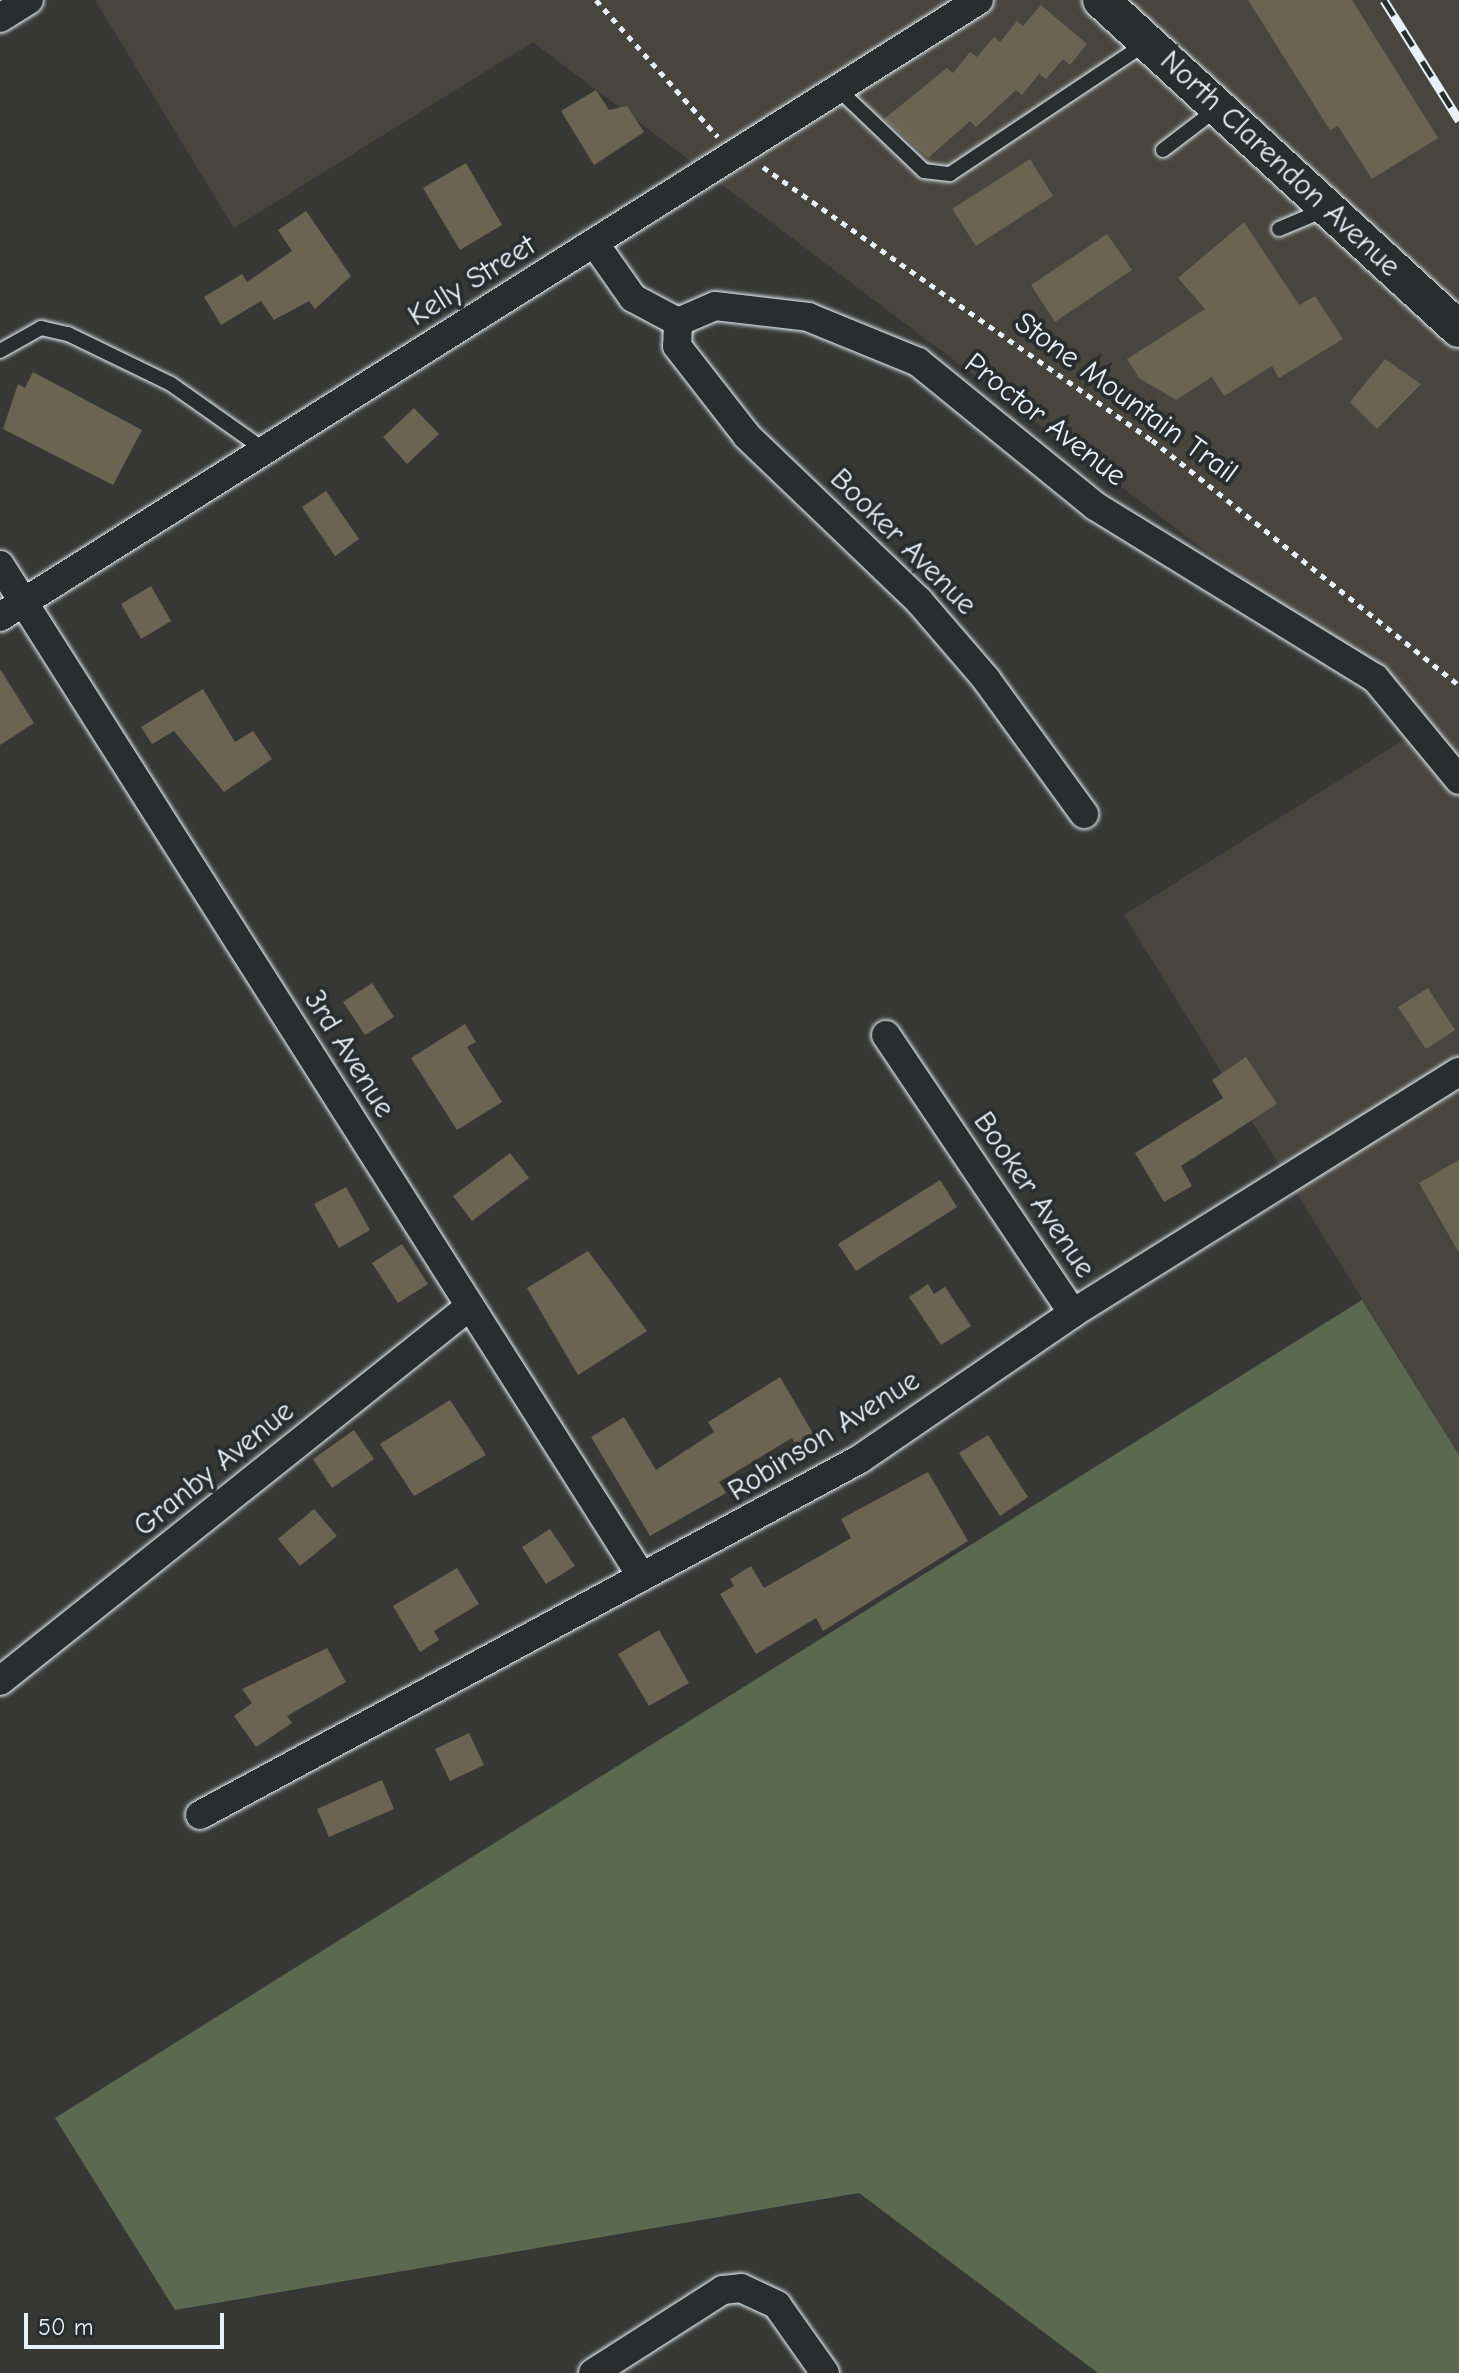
<!DOCTYPE html>
<html>
<head>
<meta charset="utf-8">
<style>
  body { margin:0 }
  #map { position:relative; width:1459px; height:2373px; overflow:hidden; background:#373835; font-family:"Comic Neue",sans-serif }
  div>[style] { position:absolute }
  .built>* { inset:0; background:#47453e }
  .green>* { inset:0; background:#5b6951 }
  .building>* { inset:0; background:#6b6453 }
  .path>* { height:5px; margin-top:-2.5px; transform-origin:0; background:repeating-linear-gradient(90deg,#e8f1f8 0 6px,transparent 0 12px) }
  .roads { filter:drop-shadow(0 0 2px #e8f1f8) drop-shadow(0 0 2px #e8f1f8) }
  .service>* { height:14px; margin:-7px; padding:0 7px; transform-origin:7px; border-radius:7px; background:#2a2d2e }
  .minor>* { height:28px; margin:-14px; padding:0 14px; transform-origin:14px; border-radius:14px; background:#2a2d2e }
  .tertiary>* { height:36px; margin:-18px; padding:0 18px; transform-origin:18px; border-radius:18px; background:#2a2d2e }
  .rail>* { height:9px; margin-top:-4.5px; transform-origin:0; background:repeating-linear-gradient(90deg,#2a2d2e 0 18px,#e8f1f8 0 36px); box-sizing:border-box; border-block:2px solid #e8f1f8 }
  span { translate:-50% -50%; white-space:nowrap; text-align:center; line-height:1.15; -webkit-text-stroke:8px #2a2d2e; paint-order:stroke }
  .street-label { font-size:30px; color:#e8f1f8 }
  .scale { position:absolute; left:24px; top:2313px; width:200px; height:36px; box-sizing:border-box; border:4px solid #e8f1f8; border-top:0; padding-left:10px; font-size:24px; line-height:28px; white-space:nowrap; color:#e8f1f8; -webkit-text-stroke:6px #2a2d2e; paint-order:stroke }
</style>
</head>
<body>
<div id="map">
  <div class="built">
    <i style="clip-path:polygon(95px 0,1459px 0,1459px 1455px,1124px 915px,1432px 722px,533px 42px,234px 228px)"></i>
  </div>
  <div class="green">
    <i style="clip-path:polygon(1362px 1300px,1459px 1455px,1459px 2373px,1098px 2373px,859px 2193px,175px 2310px,55px 2118px)"></i>
  </div>
  <div class="building">
    <i style="clip-path:polygon(1248px 0,1352px 0,1438px 138px,1372px 179px,1338px 126px,1330px 130px)"></i>
    <i style="clip-path:polygon(1041px 5px,1087px 44px,1070px 65px,1063px 59px,1046px 79px,1039px 74px,1022px 95px,1016px 90px,976px 127px,970px 121px,928px 158px,884px 119px,947px 68px,953px 73px,970px 52px,977px 57px,994px 37px,1000px 42px,1017px 21px,1023px 26px)"></i>
    <i style="clip-path:polygon(596px 90px,609px 110px,627px 106px,644px 132px,594px 165px,561px 111px)"></i>
    <i style="clip-path:polygon(1030px 159px,1053px 196px,976px 246px,952px 209px)"></i>
    <i style="clip-path:polygon(466px 163px,502px 225px,460px 250px,423px 188px)"></i>
    <i style="clip-path:polygon(306px 211px,351px 276px,315px 309px,309px 301px,274px 320px,261px 301px,221px 325px,204px 297px,242px 274px,247px 282px,292px 251px,278px 230px)"></i>
    <i style="clip-path:polygon(1244px 222px,1299px 305px,1315px 296px,1343px 339px,1279px 378px,1272px 366px,1224px 396px,1212px 377px,1176px 400px,1139px 378px,1127px 359px,1205px 309px,1178px 278px)"></i>
    <i style="clip-path:polygon(1107px 234px,1132px 270px,1055px 322px,1031px 285px)"></i>
    <i style="clip-path:polygon(1385px 359px,1421px 384px,1377px 429px,1350px 402px)"></i>
    <i style="clip-path:polygon(33px 372px,142px 430px,113px 485px,3px 429px,18px 384px,25px 388px)"></i>
    <i style="clip-path:polygon(414px 408px,439px 434px,407px 464px,383px 437px)"></i>
    <i style="clip-path:polygon(326px 491px,359px 539px,335px 556px,302px 507px)"></i>
    <i style="clip-path:polygon(151px 586px,171px 621px,141px 639px,121px 604px)"></i>
    <i style="clip-path:polygon(0 669px,34px 723px,0 745px)"></i>
    <i style="clip-path:polygon(203px 689px,235px 742px,253px 731px,272px 759px,224px 792px,174px 731px,152px 744px,141px 727px)"></i>
    <i style="clip-path:polygon(372px 983px,394px 1017px,365px 1035px,343px 1002px)"></i>
    <i style="clip-path:polygon(1428px 988px,1455px 1030px,1426px 1049px,1398px 1007px)"></i>
    <i style="clip-path:polygon(465px 1024px,476px 1042px,467px 1047px,502px 1102px,457px 1130px,411px 1058px)"></i>
    <i style="clip-path:polygon(1246px 1057px,1277px 1104px,1181px 1166px,1192px 1186px,1164px 1202px,1135px 1153px,1223px 1098px,1212px 1080px)"></i>
    <i style="clip-path:polygon(510px 1153px,529px 1178px,472px 1221px,453px 1196px)"></i>
    <i style="clip-path:polygon(1459px 1160px,1459px 1253px,1419px 1183px)"></i>
    <i style="clip-path:polygon(940px 1180px,957px 1207px,856px 1271px,838px 1244px)"></i>
    <i style="clip-path:polygon(346px 1187px,370px 1230px,339px 1248px,314px 1204px)"></i>
    <i style="clip-path:polygon(402px 1244px,428px 1284px,398px 1303px,372px 1263px)"></i>
    <i style="clip-path:polygon(588px 1251px,647px 1331px,578px 1375px,527px 1288px)"></i>
    <i style="clip-path:polygon(928px 1284px,934px 1294px,945px 1287px,971px 1326px,941px 1345px,909px 1297px)"></i>
    <i style="clip-path:polygon(780px 1377px,814px 1435px,796px 1446px,792px 1438px,719px 1482px,726px 1493px,650px 1536px,591px 1437px,624px 1417px,656px 1470px,714px 1432px,708px 1422px)"></i>
    <i style="clip-path:polygon(450px 1400px,486px 1455px,414px 1496px,380px 1444px)"></i>
    <i style="clip-path:polygon(354px 1430px,374px 1459px,332px 1488px,313px 1459px)"></i>
    <i style="clip-path:polygon(988px 1435px,1028px 1497px,1000px 1516px,959px 1453px)"></i>
    <i style="clip-path:polygon(928px 1472px,968px 1541px,823px 1631px,816px 1618px,756px 1654px,720px 1594px,734px 1586px,730px 1579px,751px 1566px,764px 1588px,851px 1538px,841px 1519px)"></i>
    <i style="clip-path:polygon(314px 1509px,337px 1536px,300px 1566px,278px 1539px)"></i>
    <i style="clip-path:polygon(550px 1529px,575px 1566px,546px 1584px,522px 1547px)"></i>
    <i style="clip-path:polygon(457px 1568px,479px 1604px,434px 1631px,439px 1640px,420px 1652px,393px 1606px)"></i>
    <i style="clip-path:polygon(659px 1630px,689px 1683px,649px 1706px,618px 1654px)"></i>
    <i style="clip-path:polygon(327px 1648px,346px 1682px,287px 1716px,292px 1723px,256px 1747px,234px 1716px,252px 1703px,242px 1689px)"></i>
    <i style="clip-path:polygon(469px 1733px,484px 1765px,450px 1781px,435px 1749px)"></i>
    <i style="clip-path:polygon(382px 1780px,394px 1809px,329px 1837px,317px 1809px)"></i>
  </div>
  <div class="path">
    <i style="left:596px;top:0;width:183px;rotate:48.3deg"></i>
    <i style="left:763px;top:167px;width:475px;rotate:35.1deg"></i>
    <i style="left:1152px;top:440px;width:393px;rotate:38.6deg"></i>
  </div>
  <div class="roads">
    <div class="service">
      <i style="left:838px;top:89px;width:119px;rotate:43.6deg"></i>
      <i style="left:924px;top:171px;width:26px;rotate:7deg"></i>
      <i style="left:950px;top:174px;width:234px;rotate:-33.7deg"></i>
      <i style="left:1163px;top:150px;width:69px;rotate:-37.4deg"></i>
      <i style="left:1279px;top:229px;width:49px;rotate:-22.9deg"></i>
      <i style="left:0;top:351px;width:47px;rotate:-29.3deg"></i>
      <i style="left:41px;top:328px;width:28px;rotate:13deg"></i>
      <i style="left:68px;top:334px;width:114px;rotate:25.9deg"></i>
      <i style="left:171px;top:384px;width:116px;rotate:35.2deg"></i>
    </div>
    <div class="minor">
      <i style="left:0;top:18px;width:34px;rotate:-32deg"></i>
      <i style="left:595px;top:244px;width:66px;rotate:54.9deg"></i>
      <i style="left:633px;top:298px;width:51px;rotate:28.1deg"></i>
      <i style="left:678px;top:322px;width:40px;rotate:-23.4deg"></i>
      <i style="left:715px;top:306px;width:94px;rotate:6.7deg"></i>
      <i style="left:808px;top:317px;width:119px;rotate:22.2deg"></i>
      <i style="left:918px;top:362px;width:228px;rotate:39.1deg"></i>
      <i style="left:1095px;top:506px;width:329px;rotate:31.6deg"></i>
      <i style="left:1375px;top:678px;width:132px;rotate:50.5deg"></i>
      <i style="left:678px;top:322px;width:24px;rotate:92deg"></i>
      <i style="left:677px;top:346px;width:114px;rotate:52.1deg"></i>
      <i style="left:747px;top:436px;width:238px;rotate:43.8deg"></i>
      <i style="left:919px;top:601px;width:103px;rotate:49.3deg"></i>
      <i style="left:986px;top:679px;width:167px;rotate:54deg"></i>
      <i style="left:0;top:565px;width:1198px;rotate:57.61deg"></i>
      <i style="left:0;top:617px;width:1157px;rotate:-32.22deg"></i>
      <i style="left:886px;top:1035px;width:335px;rotate:56.1deg"></i>
      <i style="left:0;top:1681px;width:600px;rotate:-38.57deg"></i>
      <i style="left:200px;top:1815px;width:750px;rotate:-28.34deg"></i>
      <i style="left:860px;top:1459px;width:258px;rotate:-34.4deg"></i>
      <i style="left:1073px;top:1313px;width:455px;rotate:-32deg"></i>
      <i style="left:593px;top:2373px;width:154px;rotate:-32.6deg"></i>
      <i style="left:723px;top:2290px;width:18px;rotate:-6deg"></i>
      <i style="left:741px;top:2288px;width:40px;rotate:25deg"></i>
      <i style="left:777px;top:2305px;width:83px;rotate:54.8deg"></i>
    </div>
    <div class="tertiary">
      <i style="left:1101px;top:0;width:486px;rotate:42.6deg"></i>
    </div>
  </div>
  <div class="rail">
    <i style="left:1384px;top:0;width:142px;rotate:58deg"></i>
  </div>
  <div class="street-label">
    <span style="left:1280px;top:164px;rotate:43deg">North Clarendon Avenue</span>
    <span style="left:472px;top:281px;rotate:-32deg">Kelly Street</span>
    <span style="left:1126px;top:398px;rotate:36deg">Stone Mountain Trail</span>
    <span style="left:1045px;top:420px;rotate:38deg">Proctor Avenue</span>
    <span style="left:903px;top:542px;rotate:45deg">Booker Avenue</span>
    <span style="left:349px;top:1054px;rotate:58deg">3rd Avenue</span>
    <span style="left:1034px;top:1195px;rotate:56deg">Booker Avenue</span>
    <span style="left:824px;top:1436px;rotate:-32deg">Robinson Avenue</span>
    <span style="left:214px;top:1469px;rotate:-39deg">Granby Avenue</span>
  </div>
  <div class="scale">50 m</div>
</div>
</body>
</html>
